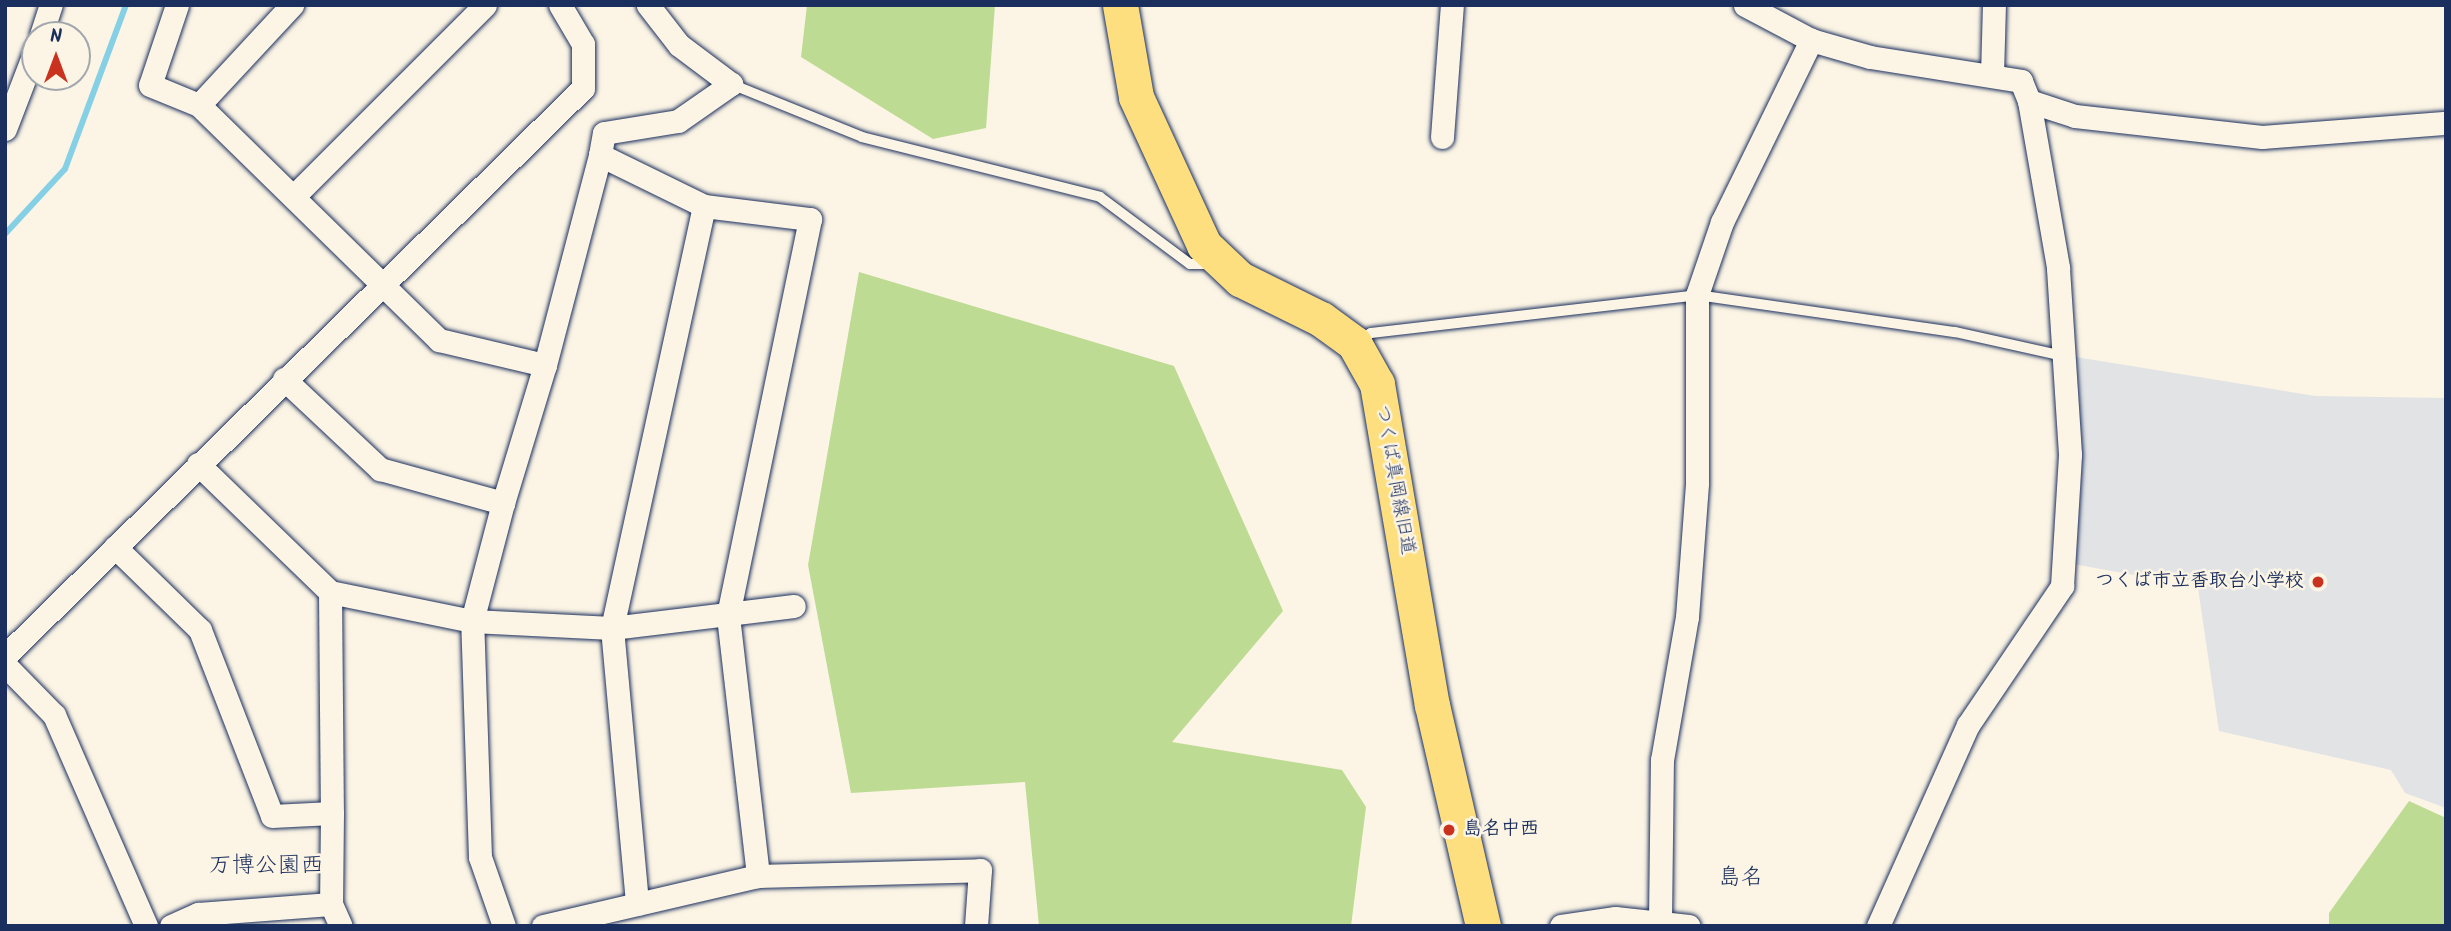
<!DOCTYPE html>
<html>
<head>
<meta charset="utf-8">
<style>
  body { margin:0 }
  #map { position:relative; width:2451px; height:931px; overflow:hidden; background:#fcf5e5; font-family:Kalam,"Klee One",sans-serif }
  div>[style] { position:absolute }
  .built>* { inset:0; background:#e1e3e5 }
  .green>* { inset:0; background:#bddb93 }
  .stream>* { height:6px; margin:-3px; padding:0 3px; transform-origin:3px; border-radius:3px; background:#86d0e6 }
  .roads { filter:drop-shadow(0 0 2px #1b2f5e) drop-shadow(0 0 2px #1b2f5e) }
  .service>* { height:10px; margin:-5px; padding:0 5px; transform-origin:5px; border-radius:5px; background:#fcf5e5 }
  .minor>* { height:23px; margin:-11.5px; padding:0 11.5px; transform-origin:11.5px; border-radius:11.5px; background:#fcf5e5 }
  .primary>* { height:35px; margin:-17.5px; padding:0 17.5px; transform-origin:17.5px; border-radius:17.5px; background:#fedf80 }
  .dots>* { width:19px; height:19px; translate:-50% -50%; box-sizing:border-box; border:4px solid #fcf5e5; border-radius:50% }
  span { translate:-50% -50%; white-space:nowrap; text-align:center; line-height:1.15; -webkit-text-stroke:5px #fcf5e5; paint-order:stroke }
  .street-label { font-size:19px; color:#1b2f5e }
  .poi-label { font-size:19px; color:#1b2f5e; font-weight:700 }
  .right { translate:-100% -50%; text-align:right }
  .left { translate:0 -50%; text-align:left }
  .quarter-label { font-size:23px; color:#1b2f5e }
  .frame { position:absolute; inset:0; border:7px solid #1b2f5e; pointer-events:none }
  .north { position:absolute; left:21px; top:21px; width:70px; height:70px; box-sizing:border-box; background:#fcf5e5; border:2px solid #a2a6af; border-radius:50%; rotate:0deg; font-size:19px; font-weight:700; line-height:28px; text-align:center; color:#1b2f5e }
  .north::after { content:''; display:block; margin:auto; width:24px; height:32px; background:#c8321e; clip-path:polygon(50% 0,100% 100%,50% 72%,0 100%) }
</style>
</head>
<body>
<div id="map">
  <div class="built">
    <i style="clip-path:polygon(2076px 357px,2315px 396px,2446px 398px,2446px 808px,2405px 793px,2391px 770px,2219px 731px,2198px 588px,2179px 573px,2134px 575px,2073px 564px,2081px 489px)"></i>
  </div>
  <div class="green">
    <i style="clip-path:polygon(807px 5px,995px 5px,986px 128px,933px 139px,801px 57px)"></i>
    <i style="clip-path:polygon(859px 272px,1174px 366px,1283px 611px,1172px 742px,1342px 770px,1366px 807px,1351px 926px,1039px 926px,1025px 782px,851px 793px,808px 565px)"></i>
    <i style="clip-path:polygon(2409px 801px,2446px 818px,2446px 926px,2329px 926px,2329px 913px)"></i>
  </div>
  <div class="stream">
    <i style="left:5px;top:234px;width:88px;rotate:-47.3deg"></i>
    <i style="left:65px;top:169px;width:175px;rotate:-69.6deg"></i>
  </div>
  <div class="roads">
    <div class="service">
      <i style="left:731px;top:84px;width:141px;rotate:22deg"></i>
      <i style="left:862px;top:137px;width:245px;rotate:14.1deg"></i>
      <i style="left:1100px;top:197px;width:112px;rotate:36.7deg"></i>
      <i style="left:1190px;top:264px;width:23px"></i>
      <i style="left:1359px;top:341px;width:14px;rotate:-34deg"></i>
      <i style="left:1371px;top:333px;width:328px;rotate:-6.6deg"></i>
      <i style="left:1697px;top:295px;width:261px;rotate:8.2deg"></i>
      <i style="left:1955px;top:332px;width:111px;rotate:12.5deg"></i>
    </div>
    <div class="minor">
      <i style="left:177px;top:5px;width:84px;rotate:108.6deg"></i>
      <i style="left:150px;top:85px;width:53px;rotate:22.2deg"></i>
      <i style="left:199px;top:105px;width:336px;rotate:44.4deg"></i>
      <i style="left:439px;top:340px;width:109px;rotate:13.3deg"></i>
      <i style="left:545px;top:365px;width:144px;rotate:106.9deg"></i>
      <i style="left:1745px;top:5px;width:75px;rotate:27.9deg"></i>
      <i style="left:1811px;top:40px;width:61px;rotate:16.1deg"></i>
      <i style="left:1870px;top:57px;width:153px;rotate:9deg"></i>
      <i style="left:2021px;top:81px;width:22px;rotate:68deg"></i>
      <i style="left:2029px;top:101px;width:48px;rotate:18.1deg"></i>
      <i style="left:2075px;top:116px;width:188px;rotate:6.4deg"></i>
      <i style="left:2262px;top:137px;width:185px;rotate:-4.4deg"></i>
      <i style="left:41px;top:35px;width:32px;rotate:-72deg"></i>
      <i style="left:1992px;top:75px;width:70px;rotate:-88.4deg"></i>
      <i style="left:199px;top:105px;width:137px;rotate:-47.1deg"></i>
      <i style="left:5px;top:129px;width:84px;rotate:-69deg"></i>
      <i style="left:1442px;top:137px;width:132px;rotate:-85.7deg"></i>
      <i style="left:600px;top:155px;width:22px;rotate:-80deg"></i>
      <i style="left:604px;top:133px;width:75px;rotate:-9.2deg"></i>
      <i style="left:678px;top:121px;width:65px;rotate:-34.9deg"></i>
      <i style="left:731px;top:84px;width:65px;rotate:-143.1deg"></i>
      <i style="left:679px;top:45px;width:51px;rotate:-127.8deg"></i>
      <i style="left:294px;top:196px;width:270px;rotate:-45deg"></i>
      <i style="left:704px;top:206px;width:107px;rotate:7deg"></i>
      <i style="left:810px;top:219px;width:405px;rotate:101.7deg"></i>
      <i style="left:728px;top:616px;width:262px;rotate:83.4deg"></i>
      <i style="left:545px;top:365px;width:217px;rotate:-75.3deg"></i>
      <i style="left:600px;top:155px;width:116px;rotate:26.1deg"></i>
      <i style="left:704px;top:206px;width:432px;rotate:102.3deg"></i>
      <i style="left:612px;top:628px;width:277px;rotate:84.8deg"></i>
      <i style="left:284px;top:379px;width:132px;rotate:43.2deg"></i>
      <i style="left:380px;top:469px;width:128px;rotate:15.5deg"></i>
      <i style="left:503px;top:503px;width:122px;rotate:104.7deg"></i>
      <i style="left:472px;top:621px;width:145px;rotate:-168.5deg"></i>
      <i style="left:198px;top:464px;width:184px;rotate:44.1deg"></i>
      <i style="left:330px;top:592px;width:221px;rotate:89.5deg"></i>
      <i style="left:115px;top:547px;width:119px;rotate:44.3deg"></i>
      <i style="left:200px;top:630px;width:199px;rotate:68.8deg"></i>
      <i style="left:272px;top:816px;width:60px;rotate:-2.9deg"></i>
      <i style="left:332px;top:813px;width:91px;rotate:90.6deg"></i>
      <i style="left:331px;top:904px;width:24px;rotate:66deg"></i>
      <i style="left:5px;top:656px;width:810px;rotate:-44.5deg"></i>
      <i style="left:583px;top:88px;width:44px;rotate:-90deg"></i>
      <i style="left:583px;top:44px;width:45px;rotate:-120.5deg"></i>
      <i style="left:5px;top:665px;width:70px;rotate:45.6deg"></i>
      <i style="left:54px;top:715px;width:230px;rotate:66.4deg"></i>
      <i style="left:1660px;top:920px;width:160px;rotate:-89.3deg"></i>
      <i style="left:1662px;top:760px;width:145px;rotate:-80.1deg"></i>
      <i style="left:1687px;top:617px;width:134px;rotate:-85.7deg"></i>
      <i style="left:1697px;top:483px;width:188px;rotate:-90deg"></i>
      <i style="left:1697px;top:295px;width:77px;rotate:-71.1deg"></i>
      <i style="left:1722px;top:222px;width:203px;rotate:-63.9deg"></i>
      <i style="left:171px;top:926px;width:30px;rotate:-24deg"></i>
      <i style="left:198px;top:914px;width:133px;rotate:-4.3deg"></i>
      <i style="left:504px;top:926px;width:73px;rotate:-109.2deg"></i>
      <i style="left:480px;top:857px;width:236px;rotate:-91.9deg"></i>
      <i style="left:472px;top:621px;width:140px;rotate:2.9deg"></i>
      <i style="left:612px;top:628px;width:183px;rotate:-6.9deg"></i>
      <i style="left:543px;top:926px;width:221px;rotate:-13.1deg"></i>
      <i style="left:758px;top:876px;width:222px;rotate:-1.5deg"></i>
      <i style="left:980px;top:870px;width:56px;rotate:94.1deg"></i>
      <i style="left:1561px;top:926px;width:55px;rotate:-8.4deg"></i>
      <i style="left:1615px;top:918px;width:74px;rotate:6.2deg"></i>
      <i style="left:1878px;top:926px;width:220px;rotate:-65.9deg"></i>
      <i style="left:1968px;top:725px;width:168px;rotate:-55.9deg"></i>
      <i style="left:2062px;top:586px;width:132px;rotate:-86.5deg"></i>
      <i style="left:2070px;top:454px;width:187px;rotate:-93.7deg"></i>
      <i style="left:2058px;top:267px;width:169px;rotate:-99.9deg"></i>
    </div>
    <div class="primary">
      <i style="left:1120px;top:5px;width:93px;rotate:80.1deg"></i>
      <i style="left:1136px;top:97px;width:163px;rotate:65.3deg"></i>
      <i style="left:1204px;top:245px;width:50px;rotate:43.4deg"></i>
      <i style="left:1240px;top:279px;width:90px;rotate:26.3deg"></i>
      <i style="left:1321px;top:319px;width:41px;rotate:36deg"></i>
      <i style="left:1354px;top:343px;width:47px;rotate:60.7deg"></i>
      <i style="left:1377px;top:384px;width:326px;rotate:80.3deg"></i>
      <i style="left:1432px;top:705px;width:227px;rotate:77deg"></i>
    </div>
  </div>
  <div class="dots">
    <i style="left:2318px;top:582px;background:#c8321e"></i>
    <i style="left:1449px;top:830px;background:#c8321e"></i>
  </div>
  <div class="street-label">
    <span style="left:1394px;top:480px;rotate:80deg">つくば真岡線旧道</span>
  </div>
  <div class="poi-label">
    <span class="right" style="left:2304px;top:582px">つくば市立香取台小学校</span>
    <span class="left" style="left:1463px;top:830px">島名中西</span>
  </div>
  <div class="quarter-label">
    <span style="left:266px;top:866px">万博公園西</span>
    <span style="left:1741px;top:878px">島名</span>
  </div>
  <div class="frame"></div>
  <div class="north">N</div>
</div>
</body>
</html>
